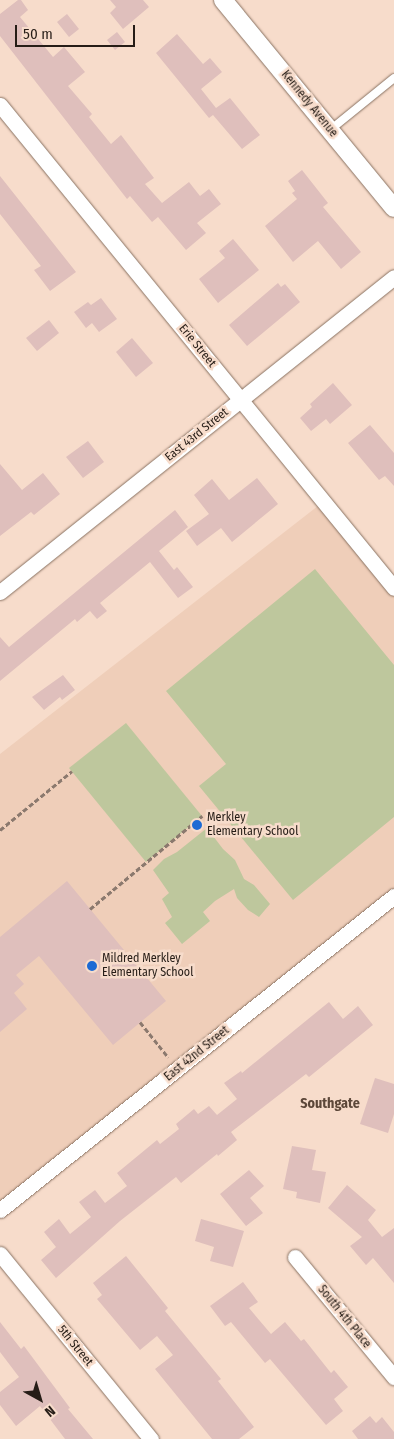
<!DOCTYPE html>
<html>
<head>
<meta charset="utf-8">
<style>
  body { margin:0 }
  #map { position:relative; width:394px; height:1439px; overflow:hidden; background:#f7dccb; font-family:"Fira Sans Condensed",sans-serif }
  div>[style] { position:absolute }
  .built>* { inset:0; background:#efceb9 }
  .green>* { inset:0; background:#bec79d }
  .building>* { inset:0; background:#dfbfbc }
  .path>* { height:3px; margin-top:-1.5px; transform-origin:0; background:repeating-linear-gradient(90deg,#8b796e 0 5px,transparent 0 7.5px) }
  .roads { filter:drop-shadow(0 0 1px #897262) drop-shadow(0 0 1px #897262) }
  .service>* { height:8px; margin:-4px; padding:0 4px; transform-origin:4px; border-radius:4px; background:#fff }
  .minor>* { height:15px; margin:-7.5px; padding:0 7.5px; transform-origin:7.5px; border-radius:7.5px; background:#fff }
  .tertiary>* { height:18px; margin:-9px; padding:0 9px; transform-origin:9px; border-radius:9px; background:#fff }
  .dots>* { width:14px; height:14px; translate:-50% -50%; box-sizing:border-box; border:2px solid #f7dccb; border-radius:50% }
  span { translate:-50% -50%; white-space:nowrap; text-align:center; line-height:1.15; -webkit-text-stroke:5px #f7dccb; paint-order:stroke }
  .street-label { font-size:12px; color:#261d17 }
  .poi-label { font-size:12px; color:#261d17 }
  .left { translate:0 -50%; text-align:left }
  .neighbourhood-label { font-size:14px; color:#5c4739; font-weight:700 }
  .north { position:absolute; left:15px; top:1374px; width:50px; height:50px; -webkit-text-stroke:4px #f7dccb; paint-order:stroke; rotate:141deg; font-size:14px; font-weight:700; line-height:20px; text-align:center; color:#261d17 }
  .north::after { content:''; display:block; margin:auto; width:18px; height:22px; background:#261d17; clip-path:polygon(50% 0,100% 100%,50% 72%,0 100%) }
  .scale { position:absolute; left:15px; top:25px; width:120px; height:22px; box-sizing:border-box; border:2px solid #261d17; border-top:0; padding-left:6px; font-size:15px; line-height:18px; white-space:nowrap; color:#261d17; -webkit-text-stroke:4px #f7dccb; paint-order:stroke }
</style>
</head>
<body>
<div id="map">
  <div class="built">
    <i style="clip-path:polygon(323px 502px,394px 588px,394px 896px,0 1210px,0 754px)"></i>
  </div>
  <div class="green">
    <i style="clip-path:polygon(315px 569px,394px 665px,394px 817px,293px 900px,199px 786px,226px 764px,166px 691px)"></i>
    <i style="clip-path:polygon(126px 723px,202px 816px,146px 862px,69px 768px)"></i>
    <i style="clip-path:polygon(207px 828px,223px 849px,235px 860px,244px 879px,254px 885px,270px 904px,259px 917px,248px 910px,237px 898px,234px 889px,215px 901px,203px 912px,210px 921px,182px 944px,165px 923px,172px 917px,162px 899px,169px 893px,153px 870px,164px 859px,177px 852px)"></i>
  </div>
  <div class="building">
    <i style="clip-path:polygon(18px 0,21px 0,28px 10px,20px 17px,53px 57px,64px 47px,85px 72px,68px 86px,92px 114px,89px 117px,111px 144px,121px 135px,154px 178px,145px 184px,162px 203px,189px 182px,200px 196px,209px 189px,221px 204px,197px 223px,206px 233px,186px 250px,158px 217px,152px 222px,130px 196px,127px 199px,0 36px,0 14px)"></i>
    <i style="clip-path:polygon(110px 0,143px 0,149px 7px,123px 29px,110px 13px,116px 7px)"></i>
    <i style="clip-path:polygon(67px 14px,79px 29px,69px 37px,57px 22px)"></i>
    <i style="clip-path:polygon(117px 32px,125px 42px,115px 50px,107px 40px)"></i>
    <i style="clip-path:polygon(177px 34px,203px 64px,210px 58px,222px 72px,201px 89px,216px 108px,230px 98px,260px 135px,242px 149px,213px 115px,209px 118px,156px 53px)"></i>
    <i style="clip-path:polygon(302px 170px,328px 203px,323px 207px,361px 252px,341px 269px,318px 241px,293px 262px,265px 226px,297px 199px,292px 193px,295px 191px,288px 181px)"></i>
    <i style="clip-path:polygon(0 176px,76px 272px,50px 291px,34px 270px,41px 266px,0 214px)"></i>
    <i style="clip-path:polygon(233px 239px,259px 270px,218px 303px,199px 279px,225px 258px,219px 251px)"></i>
    <i style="clip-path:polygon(278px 283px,281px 287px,285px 284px,300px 302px,247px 346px,229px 325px)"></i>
    <i style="clip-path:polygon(101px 298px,117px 319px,99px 332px,92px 323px,86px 328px,74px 312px,88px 302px,91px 305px)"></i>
    <i style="clip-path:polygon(49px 320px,59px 333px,37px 351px,26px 338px)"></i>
    <i style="clip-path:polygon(132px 338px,153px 363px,136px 377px,116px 352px)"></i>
    <i style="clip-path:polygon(333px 383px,352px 405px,330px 424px,326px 419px,311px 431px,300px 418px,312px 407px,310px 404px)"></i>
    <i style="clip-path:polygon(370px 425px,394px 453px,394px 486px,385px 476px,379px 480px,348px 443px)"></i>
    <i style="clip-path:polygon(88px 441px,104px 462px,83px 478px,66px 457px)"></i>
    <i style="clip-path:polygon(0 464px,22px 490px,43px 473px,60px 494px,34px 515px,31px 512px,0 536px)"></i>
    <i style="clip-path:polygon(257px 478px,278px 504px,232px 542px,221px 528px,197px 546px,186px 531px,209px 514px,194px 495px,212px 479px,229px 500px)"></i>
    <i style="clip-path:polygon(175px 510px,188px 527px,159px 551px,174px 570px,177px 567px,193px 587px,178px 598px,150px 562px,100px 603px,107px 611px,97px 619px,90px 611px,77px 622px,75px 619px,0 681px,0 637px,9px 647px)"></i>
    <i style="clip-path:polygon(63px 675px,75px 690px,62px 700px,60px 697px,44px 710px,32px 697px)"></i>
    <i style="clip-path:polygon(67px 881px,166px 1001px,113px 1045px,39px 956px,16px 975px,24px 984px,14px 993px,27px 1009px,0 1032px,0 937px)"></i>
    <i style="clip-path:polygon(329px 1002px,343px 1019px,358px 1006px,373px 1025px,309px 1077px,306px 1074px,231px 1132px,237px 1140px,218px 1156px,217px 1154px,181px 1183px,176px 1177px,120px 1221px,56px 1278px,41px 1260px,56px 1247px,44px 1232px,59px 1219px,70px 1234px,91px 1217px,79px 1202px,95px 1190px,105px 1203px,127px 1186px,117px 1173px,157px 1140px,160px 1144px,179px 1129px,176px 1124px,194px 1109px,198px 1114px,209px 1106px,217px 1115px,237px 1099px,224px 1083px,241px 1071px,242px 1073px)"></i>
    <i style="clip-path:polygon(375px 1078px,394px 1084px,394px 1114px,388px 1133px,360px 1124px)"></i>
    <i style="clip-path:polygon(292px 1146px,316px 1150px,312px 1170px,326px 1172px,320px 1203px,296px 1198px,297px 1192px,283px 1189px)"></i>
    <i style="clip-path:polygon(249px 1170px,264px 1186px,250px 1198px,263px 1213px,246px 1226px,220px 1194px)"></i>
    <i style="clip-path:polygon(347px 1185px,376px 1210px,368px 1220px,382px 1237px,394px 1228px,394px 1283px,373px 1258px,366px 1265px,350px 1246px,362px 1237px,328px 1208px)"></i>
    <i style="clip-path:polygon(201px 1219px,244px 1231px,233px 1267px,210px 1261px,214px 1247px,195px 1241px)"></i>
    <i style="clip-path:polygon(126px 1256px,168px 1308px,165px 1311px,221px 1379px,218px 1381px,254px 1427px,239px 1439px,212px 1439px,155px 1369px,173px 1355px,157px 1336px,140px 1350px,97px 1299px,102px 1295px,93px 1283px)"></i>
    <i style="clip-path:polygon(243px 1282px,258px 1302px,249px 1308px,271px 1334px,285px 1322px,301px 1341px,304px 1339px,331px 1373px,334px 1370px,348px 1387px,334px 1399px,343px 1411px,326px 1425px,270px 1359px,265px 1363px,231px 1322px,225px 1326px,210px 1306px)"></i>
    <i style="clip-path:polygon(0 1322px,21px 1349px,24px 1346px,70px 1408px,68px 1409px,93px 1439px,65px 1439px,40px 1406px,16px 1426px,0 1405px,0 1392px,19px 1377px,0 1352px)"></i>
    <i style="clip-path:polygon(370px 1416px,376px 1423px,382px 1417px,394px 1432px,394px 1439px,358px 1439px,352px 1431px)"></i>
  </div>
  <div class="path">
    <i style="left:0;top:830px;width:93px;rotate:-39.3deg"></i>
    <i style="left:90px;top:909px;width:146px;rotate:-39.7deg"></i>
    <i style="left:140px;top:1022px;width:45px;rotate:51.3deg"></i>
  </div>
  <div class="roads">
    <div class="service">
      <i style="left:330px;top:130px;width:82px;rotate:-39.1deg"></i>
    </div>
    <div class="minor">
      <i style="left:0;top:105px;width:623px;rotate:50.79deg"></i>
      <i style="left:0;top:592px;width:504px;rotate:-38.64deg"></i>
      <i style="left:0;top:1210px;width:504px;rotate:-38.55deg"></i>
      <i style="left:0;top:1254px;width:239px;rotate:50.8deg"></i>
      <i style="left:295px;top:1257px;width:156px;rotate:50.5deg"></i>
    </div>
    <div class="tertiary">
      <i style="left:223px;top:0;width:269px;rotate:50.6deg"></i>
    </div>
  </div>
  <div class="dots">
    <i style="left:197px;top:825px;background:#1c6ad4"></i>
    <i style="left:92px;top:966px;background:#1c6ad4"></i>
  </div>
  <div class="street-label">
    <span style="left:309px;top:104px;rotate:51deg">Kennedy Avenue</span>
    <span style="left:197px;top:346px;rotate:51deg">Erie Street</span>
    <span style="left:197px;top:435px;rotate:-39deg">East 43rd Street</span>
    <span style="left:197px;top:1054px;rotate:-39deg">East 42nd Street</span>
    <span style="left:344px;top:1317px;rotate:51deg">South 4th Place</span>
    <span style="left:75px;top:1346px;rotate:51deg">5th Street</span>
  </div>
  <div class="poi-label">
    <span class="left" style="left:207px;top:825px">Merkley<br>Elementary School</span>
    <span class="left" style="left:102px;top:966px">Mildred Merkley<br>Elementary School</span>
  </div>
  <div class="neighbourhood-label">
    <span style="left:330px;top:1104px">Southgate</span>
  </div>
  <div class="north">N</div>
  <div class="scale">50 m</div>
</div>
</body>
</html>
